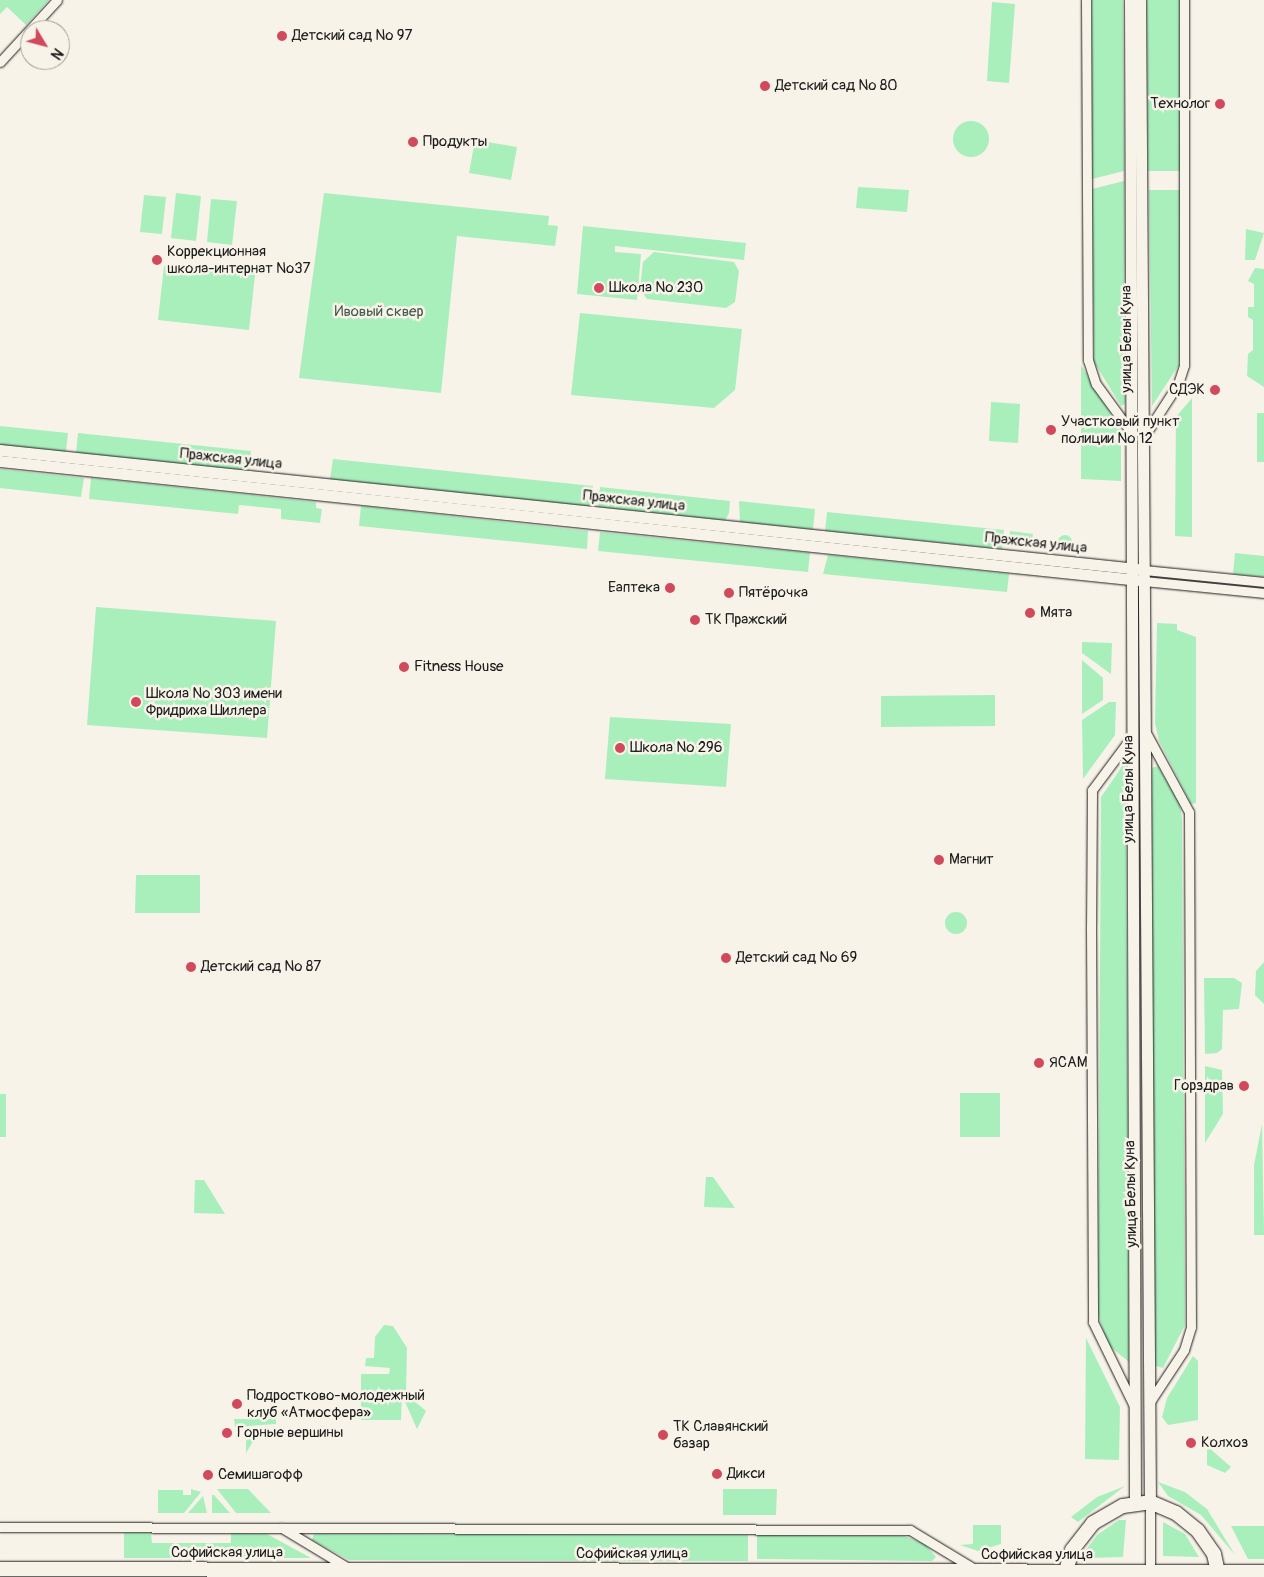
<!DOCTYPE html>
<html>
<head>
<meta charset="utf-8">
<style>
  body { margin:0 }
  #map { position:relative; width:1264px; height:1577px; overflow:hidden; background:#f7f3e8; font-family:Pangolin,sans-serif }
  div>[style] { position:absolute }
  .green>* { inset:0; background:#a9efbc }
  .round { border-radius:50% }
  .roads { filter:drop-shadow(0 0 1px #1c1c1c) drop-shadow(0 0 1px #1c1c1c) }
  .minor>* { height:9px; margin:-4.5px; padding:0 4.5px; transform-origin:4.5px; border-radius:4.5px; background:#f7f3e8 }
  .tertiary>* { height:11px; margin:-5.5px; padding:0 5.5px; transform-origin:5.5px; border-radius:5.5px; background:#f7f3e8 }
  .primary>* { height:14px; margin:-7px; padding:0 7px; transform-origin:7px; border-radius:7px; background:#f7f3e8 }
  .dots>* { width:14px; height:14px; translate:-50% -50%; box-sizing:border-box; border:2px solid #f7f3e8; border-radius:50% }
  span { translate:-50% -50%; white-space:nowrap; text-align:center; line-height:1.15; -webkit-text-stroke:5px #f7f3e8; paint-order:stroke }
  .poi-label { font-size:15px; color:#1c1c1c }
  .left { translate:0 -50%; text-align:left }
  .right { translate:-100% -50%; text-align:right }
  .park-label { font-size:15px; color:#465b4c }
  .street-label { font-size:15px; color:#1c1c1c }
  .north { position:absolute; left:20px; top:20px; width:50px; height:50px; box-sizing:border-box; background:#f7f3e8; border:1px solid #9f9d96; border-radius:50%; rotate:127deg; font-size:14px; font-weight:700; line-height:20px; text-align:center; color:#1c1c1c }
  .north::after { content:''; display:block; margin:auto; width:18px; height:22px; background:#d1495b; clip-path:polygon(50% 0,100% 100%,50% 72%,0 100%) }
</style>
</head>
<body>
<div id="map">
  <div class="green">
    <i style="clip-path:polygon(0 0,49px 0,26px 25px,7px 7px,0 14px)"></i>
    <i style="clip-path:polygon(1092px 0,1123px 0,1124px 171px,1092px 179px)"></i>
    <i style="clip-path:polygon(1147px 0,1179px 0,1180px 171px,1148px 171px)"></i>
    <i style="clip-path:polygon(992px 2px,1015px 4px,1009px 83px,987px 81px)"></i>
    <i class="round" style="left:953px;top:121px;width:36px;height:36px"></i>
    <i style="clip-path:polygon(475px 140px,517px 147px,511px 180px,469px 173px)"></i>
    <i style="clip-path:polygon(1124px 181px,1125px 404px,1121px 406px,1094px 362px,1092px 189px)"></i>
    <i style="clip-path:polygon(858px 187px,909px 190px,907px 212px,856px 208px)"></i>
    <i style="clip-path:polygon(1149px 190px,1180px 190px,1179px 365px,1152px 406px)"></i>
    <i style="clip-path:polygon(176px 193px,201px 196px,196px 241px,171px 238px)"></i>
    <i style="clip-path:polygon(324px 193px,549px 216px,548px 225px,558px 226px,555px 246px,457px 236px,441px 393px,299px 378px)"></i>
    <i style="clip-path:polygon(144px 195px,166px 197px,162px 234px,140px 232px)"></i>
    <i style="clip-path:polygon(211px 199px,237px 201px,232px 245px,207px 242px)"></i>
    <i style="clip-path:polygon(583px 226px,746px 243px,744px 260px,615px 246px,615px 252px,641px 254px,637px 300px,577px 294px)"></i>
    <i style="clip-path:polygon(1246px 229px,1264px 233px,1255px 260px,1245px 260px)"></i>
    <i style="clip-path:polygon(654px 252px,734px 262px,739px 271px,735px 302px,726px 308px,647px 299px,640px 289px,643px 262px)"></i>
    <i style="clip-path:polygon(164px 266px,255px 275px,249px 330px,158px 320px)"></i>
    <i style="clip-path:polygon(1255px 268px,1264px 269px,1264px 387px,1247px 376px,1248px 354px,1253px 350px,1253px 320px,1248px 317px,1248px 307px,1254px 307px,1254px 284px,1248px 281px)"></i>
    <i style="clip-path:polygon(580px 313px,742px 329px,735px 390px,714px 408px,571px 395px)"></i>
    <i style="clip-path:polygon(1081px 365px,1121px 431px,1121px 481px,1081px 479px)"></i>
    <i style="clip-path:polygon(1192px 398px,1192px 537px,1175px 536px,1176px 417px)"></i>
    <i style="clip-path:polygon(991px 402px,1020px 404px,1018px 443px,989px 441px)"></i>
    <i style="clip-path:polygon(1257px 413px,1264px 413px,1264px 462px,1257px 462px)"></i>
    <i style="clip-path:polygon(0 426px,68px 433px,66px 452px,0 445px)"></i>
    <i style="clip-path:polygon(78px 433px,251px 451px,249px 471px,76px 453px)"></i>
    <i style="clip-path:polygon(333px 459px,593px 486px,590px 507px,330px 479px)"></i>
    <i style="clip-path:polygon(0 469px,84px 478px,81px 497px,0 488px)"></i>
    <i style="clip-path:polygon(91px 478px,316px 502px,316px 508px,322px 509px,320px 523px,281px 519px,281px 509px,239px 505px,238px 514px,89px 499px)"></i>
    <i style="clip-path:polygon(600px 487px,730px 501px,729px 513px,725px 521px,598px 507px)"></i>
    <i style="clip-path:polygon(739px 501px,815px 509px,813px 530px,740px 522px)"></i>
    <i style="clip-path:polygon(361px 506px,588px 531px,587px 549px,359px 526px)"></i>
    <i style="clip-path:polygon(827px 512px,1004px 530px,1002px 549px,825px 531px)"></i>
    <i style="clip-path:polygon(1010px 531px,1033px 534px,1032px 543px,1009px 541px)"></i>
    <i style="clip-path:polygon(600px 532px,810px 553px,808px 572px,598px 551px)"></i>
    <i class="round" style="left:1058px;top:535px;width:14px;height:14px"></i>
    <i style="clip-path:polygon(1235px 553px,1264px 556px,1264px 577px,1233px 574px)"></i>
    <i style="clip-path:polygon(828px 555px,1009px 574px,1007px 592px,823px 574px)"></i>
    <i style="clip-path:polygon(96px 607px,276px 621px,267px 738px,87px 725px)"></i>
    <i style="clip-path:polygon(1157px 623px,1177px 624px,1177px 630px,1196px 637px,1196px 803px,1191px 804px,1159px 741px,1155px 723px)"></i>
    <i style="clip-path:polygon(1082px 642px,1112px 643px,1111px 674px,1082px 653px)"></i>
    <i style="clip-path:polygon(1082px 660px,1103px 678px,1103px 700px,1082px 714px)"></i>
    <i style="clip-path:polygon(995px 695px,995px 726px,881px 727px,881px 696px)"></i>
    <i style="clip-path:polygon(1109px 702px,1116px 702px,1115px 735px,1083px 779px,1082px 720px)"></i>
    <i style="clip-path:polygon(610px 717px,731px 724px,726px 787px,605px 779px)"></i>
    <i style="clip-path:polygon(1123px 765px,1126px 768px,1129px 1362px,1108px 1345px,1098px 1315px,1101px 797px)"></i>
    <i style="clip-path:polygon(1158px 766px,1180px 805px,1182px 820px,1185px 1325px,1163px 1368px,1153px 1365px,1152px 768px)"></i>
    <i style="clip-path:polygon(136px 875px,200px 875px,200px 913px,135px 913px)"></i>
    <i class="round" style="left:945px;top:912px;width:22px;height:22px"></i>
    <i style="clip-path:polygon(1264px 962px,1264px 1004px,1255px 995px,1256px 971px)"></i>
    <i style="clip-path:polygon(1204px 978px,1234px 978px,1242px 983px,1239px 1009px,1223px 1010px,1222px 1049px,1217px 1053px,1205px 1054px)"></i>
    <i style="clip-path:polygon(1205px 1066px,1222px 1070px,1223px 1114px,1205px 1143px)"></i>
    <i style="clip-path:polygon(960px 1093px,1000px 1093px,1000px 1137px,960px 1137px)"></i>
    <i style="clip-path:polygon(0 1094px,6px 1094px,6px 1137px,0 1137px)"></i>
    <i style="clip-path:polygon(1262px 1124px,1264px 1235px,1254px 1235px,1254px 1165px)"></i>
    <i style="clip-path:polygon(706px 1177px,713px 1177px,735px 1208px,704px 1207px)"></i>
    <i style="clip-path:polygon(195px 1180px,204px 1180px,225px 1214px,194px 1213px)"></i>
    <i style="clip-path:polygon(384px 1325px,393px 1326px,407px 1348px,406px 1394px,426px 1411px,417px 1429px,402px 1395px,401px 1420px,361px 1420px,361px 1374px,389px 1374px,390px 1368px,365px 1366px,366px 1358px,374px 1358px,375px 1337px)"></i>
    <i style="clip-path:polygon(1086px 1338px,1120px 1407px,1119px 1460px,1085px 1459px)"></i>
    <i style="clip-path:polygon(1193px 1356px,1198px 1361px,1198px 1420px,1168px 1425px,1162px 1417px,1167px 1398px)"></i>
    <i style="clip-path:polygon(234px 1419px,276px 1419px,276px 1424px,235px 1427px)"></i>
    <i style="clip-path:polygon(246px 1430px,260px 1430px,246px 1453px)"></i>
    <i style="clip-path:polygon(1207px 1446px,1231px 1467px,1225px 1473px,1207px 1465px)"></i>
    <i style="clip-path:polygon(1158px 1482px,1185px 1492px,1207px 1509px,1235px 1555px,1201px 1515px,1168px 1496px)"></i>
    <i style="clip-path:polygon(1125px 1486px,1078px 1522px,1071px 1517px,1097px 1497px)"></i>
    <i style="clip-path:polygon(191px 1489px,201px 1492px,184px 1513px,158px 1513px,158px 1490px,183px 1490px,183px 1495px,191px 1495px)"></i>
    <i style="clip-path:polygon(217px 1489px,248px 1489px,271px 1513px,236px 1513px)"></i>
    <i style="clip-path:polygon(723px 1489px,777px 1489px,776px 1515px,723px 1515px)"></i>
    <i style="clip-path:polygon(212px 1495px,214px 1495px,230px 1513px,212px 1513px)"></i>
    <i style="clip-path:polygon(203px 1496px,207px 1513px,188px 1513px)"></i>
    <i style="clip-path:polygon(1119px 1520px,1126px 1520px,1123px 1557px,1087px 1558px,1086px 1550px,1097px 1535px)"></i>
    <i style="clip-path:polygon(1163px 1522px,1185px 1534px,1199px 1557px,1163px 1556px)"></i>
    <i style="clip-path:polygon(973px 1525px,1001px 1525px,1001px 1544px,978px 1551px,960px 1545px,973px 1544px)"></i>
    <i style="clip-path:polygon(1231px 1526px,1264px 1526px,1264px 1559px,1248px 1559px)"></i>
    <i style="clip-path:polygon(124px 1533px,151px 1533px,152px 1543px,231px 1543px,231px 1533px,267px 1534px,311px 1558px,124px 1558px)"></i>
    <i style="clip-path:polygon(314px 1534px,748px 1535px,748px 1561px,349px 1560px,312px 1540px)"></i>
    <i style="clip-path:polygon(757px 1535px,904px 1536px,925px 1544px,936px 1557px,932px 1561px,757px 1559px)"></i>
  </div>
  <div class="roads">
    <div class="minor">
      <i style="left:1086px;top:0;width:360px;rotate:89.7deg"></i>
      <i style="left:1088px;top:360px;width:25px;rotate:72deg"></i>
      <i style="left:1096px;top:384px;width:59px;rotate:53.9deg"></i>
      <i style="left:0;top:62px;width:84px;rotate:-47.4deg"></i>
      <i style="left:1143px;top:438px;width:64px;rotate:-57.1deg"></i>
      <i style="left:1178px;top:384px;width:20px;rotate:-72deg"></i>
      <i style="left:1184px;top:365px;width:365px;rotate:-90deg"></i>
      <i style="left:1144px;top:570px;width:121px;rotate:5.7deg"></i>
      <i style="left:1144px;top:581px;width:121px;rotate:5.7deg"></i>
      <i style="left:1145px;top:731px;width:92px;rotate:61.5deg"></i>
      <i style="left:1189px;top:812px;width:515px;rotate:89.78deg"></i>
      <i style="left:1191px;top:1327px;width:24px;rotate:107deg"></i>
      <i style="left:1184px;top:1350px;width:64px;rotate:123.4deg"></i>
      <i style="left:1133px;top:735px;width:69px;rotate:126.7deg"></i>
      <i style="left:1092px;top:790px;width:137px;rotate:90.4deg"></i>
      <i style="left:1091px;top:927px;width:395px;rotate:89.7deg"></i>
      <i style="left:1093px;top:1322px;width:93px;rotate:64deg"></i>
      <i style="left:1150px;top:1502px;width:75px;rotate:90deg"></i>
      <i style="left:0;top:1527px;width:910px;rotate:0.19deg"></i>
      <i style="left:910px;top:1530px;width:79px;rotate:31.1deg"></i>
      <i style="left:282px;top:1528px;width:79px;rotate:31.1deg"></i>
    </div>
    <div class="tertiary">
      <i style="left:1130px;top:0;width:1502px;rotate:89.81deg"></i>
      <i style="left:1140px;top:0;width:1502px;rotate:89.62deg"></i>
      <i style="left:0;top:450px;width:1143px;rotate:5.97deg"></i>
      <i style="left:0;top:461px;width:1143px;rotate:5.97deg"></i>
    </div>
    <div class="primary">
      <i style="left:0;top:1569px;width:1264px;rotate:0.14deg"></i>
      <i style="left:1064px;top:1577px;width:28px;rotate:-73deg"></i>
      <i style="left:1072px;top:1550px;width:34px;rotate:-52deg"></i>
      <i style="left:1093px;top:1523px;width:34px;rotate:-30deg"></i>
      <i style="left:1123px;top:1506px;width:27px;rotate:-8deg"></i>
      <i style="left:1150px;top:1502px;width:28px;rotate:23deg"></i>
      <i style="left:1176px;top:1513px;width:28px;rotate:39deg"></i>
      <i style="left:1198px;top:1531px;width:28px;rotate:55deg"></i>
      <i style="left:1214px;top:1554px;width:24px;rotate:78deg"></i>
    </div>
  </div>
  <div class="dots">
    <i style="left:282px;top:36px;background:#d1495b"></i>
    <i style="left:765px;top:86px;background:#d1495b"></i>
    <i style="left:1220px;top:104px;background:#d1495b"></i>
    <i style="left:413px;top:142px;background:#d1495b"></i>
    <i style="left:157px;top:260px;background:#d1495b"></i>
    <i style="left:599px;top:288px;background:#d1495b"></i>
    <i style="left:1215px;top:390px;background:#d1495b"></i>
    <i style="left:1051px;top:430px;background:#d1495b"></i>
    <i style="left:670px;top:588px;background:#d1495b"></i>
    <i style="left:729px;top:593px;background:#d1495b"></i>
    <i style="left:1030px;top:613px;background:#d1495b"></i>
    <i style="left:695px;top:620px;background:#d1495b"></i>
    <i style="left:404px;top:667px;background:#d1495b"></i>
    <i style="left:136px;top:702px;background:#d1495b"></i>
    <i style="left:620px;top:748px;background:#d1495b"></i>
    <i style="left:939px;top:860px;background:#d1495b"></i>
    <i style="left:726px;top:958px;background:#d1495b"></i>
    <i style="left:191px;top:967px;background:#d1495b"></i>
    <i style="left:1039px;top:1063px;background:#d1495b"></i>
    <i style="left:1244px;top:1086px;background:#d1495b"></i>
    <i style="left:237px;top:1404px;background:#d1495b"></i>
    <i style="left:227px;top:1433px;background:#d1495b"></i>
    <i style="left:663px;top:1435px;background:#d1495b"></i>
    <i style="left:1191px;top:1443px;background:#d1495b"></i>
    <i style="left:717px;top:1474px;background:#d1495b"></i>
    <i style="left:208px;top:1475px;background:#d1495b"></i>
  </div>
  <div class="poi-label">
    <span class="left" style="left:292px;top:36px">Детский сад № 97</span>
    <span class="left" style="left:775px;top:86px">Детский сад № 80</span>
    <span class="right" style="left:1210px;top:104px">Технолог</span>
    <span class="left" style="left:423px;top:142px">Продукты</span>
    <span class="left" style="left:167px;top:260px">Коррекционная<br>школа-интернат №37</span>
    <span class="left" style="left:609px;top:288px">Школа № 230</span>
    <span class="right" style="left:1205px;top:390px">СДЭК</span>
    <span class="left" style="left:1061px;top:430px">Участковый пункт<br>полиции № 12</span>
    <span class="right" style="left:660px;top:588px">Еаптека</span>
    <span class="left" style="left:739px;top:593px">Пятёрочка</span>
    <span class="left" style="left:1040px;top:613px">Мята</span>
    <span class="left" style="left:705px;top:620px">ТК Пражский</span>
    <span class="left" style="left:414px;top:667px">Fitness House</span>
    <span class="left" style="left:146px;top:702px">Школа № 303 имени<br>Фридриха Шиллера</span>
    <span class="left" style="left:630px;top:748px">Школа № 296</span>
    <span class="left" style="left:949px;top:860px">Магнит</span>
    <span class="left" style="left:736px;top:958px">Детский сад № 69</span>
    <span class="left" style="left:201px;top:967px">Детский сад № 87</span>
    <span class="left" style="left:1049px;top:1063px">ЯСАМ</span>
    <span class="right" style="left:1234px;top:1086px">Горздрав</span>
    <span class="left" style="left:247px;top:1404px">Подростково-молодежный<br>клуб «Атмосфера»</span>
    <span class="left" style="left:673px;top:1435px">ТК Славянский<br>базар</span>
    <span class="left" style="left:237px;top:1433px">Горные вершины</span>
    <span class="left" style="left:1201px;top:1443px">Колхоз</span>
    <span class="left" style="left:727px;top:1474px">Дикси</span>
    <span class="left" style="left:218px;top:1475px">Семишагофф</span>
  </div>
  <div class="park-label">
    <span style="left:379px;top:312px">Ивовый сквер</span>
  </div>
  <div class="street-label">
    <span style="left:1127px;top:339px;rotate:-90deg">улица Белы Куна</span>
    <span style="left:231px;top:459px;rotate:6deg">Пражская улица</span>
    <span style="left:634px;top:501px;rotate:6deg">Пражская улица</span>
    <span style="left:1036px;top:543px;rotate:6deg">Пражская улица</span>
    <span style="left:1129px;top:789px;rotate:-90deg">улица Белы Куна</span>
    <span style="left:1131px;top:1194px;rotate:-91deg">улица Белы Куна</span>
    <span style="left:227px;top:1553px">Софийская улица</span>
    <span style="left:632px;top:1554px">Софийская улица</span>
    <span style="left:1037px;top:1555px">Софийская улица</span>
  </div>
  <div class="north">N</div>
</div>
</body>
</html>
